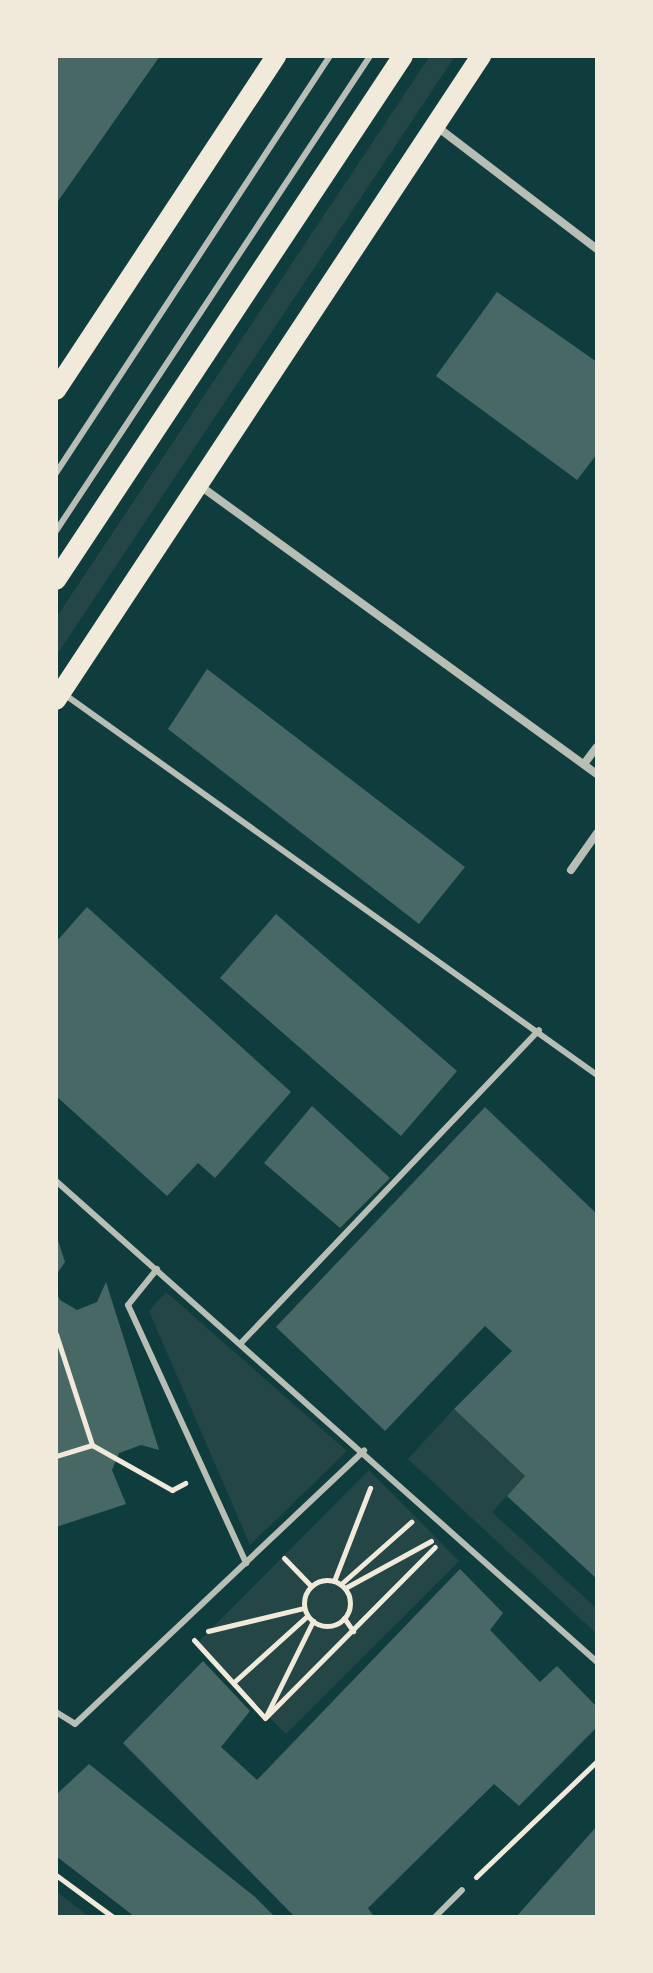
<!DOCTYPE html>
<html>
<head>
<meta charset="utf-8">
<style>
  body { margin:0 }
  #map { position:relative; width:653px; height:1973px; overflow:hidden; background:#0f3d3e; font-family:Spectral,serif }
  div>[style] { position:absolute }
  .green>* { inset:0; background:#244646 }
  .building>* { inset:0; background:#486865 }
  .path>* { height:5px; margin:-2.5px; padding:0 2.5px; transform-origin:2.5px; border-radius:2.5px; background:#f1e9da }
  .path>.ring { margin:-2.5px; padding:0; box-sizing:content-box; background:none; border:5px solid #f1e9da; border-radius:50% }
  .service>* { height:6px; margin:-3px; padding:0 3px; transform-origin:3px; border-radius:3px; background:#b8beb3 }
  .minor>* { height:8px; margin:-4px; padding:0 4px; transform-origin:4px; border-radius:4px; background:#b8beb3 }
  .primary>* { height:20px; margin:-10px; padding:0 10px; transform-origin:10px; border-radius:10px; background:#f1e9da }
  span { translate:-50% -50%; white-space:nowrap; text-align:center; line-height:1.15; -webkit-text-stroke:7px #f1e9da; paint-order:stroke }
  .frame { position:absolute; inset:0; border:58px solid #f1e9da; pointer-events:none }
</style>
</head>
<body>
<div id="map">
  <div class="green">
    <i style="clip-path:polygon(430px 56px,455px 56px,56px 656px,56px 618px)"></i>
    <i style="clip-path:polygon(166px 1292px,347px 1451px,250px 1545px,149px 1311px)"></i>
    <i style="clip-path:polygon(454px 1409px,525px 1476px,492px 1512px,597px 1609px,597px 1634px,408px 1459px)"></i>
    <i style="clip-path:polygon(369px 1470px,459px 1561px,286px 1734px,196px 1644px)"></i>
    <i style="clip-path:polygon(56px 1891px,89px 1917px,56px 1917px)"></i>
  </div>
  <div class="building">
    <i style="clip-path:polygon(56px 56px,160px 56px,56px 204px)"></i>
    <i style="clip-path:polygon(497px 292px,597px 362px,597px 454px,577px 480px,436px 376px)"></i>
    <i style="clip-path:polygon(207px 669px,465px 867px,419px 924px,168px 729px)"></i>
    <i style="clip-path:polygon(87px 907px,291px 1092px,215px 1178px,198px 1163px,167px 1196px,56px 1096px,56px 942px)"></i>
    <i style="clip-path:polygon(276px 914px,457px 1071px,401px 1136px,220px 978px)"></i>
    <i style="clip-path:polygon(312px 1106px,390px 1178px,340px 1228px,264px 1163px)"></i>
    <i style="clip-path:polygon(485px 1107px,597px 1214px,597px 1579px,507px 1496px,525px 1476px,454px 1409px,512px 1351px,485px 1326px,385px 1431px,276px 1327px)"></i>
    <i style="clip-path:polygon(57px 1237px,65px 1262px,56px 1275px,56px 1238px)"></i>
    <i style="clip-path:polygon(106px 1282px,159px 1450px,141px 1445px,119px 1453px,112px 1470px,126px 1504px,56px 1527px,56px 1291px,60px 1300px,77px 1310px,97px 1302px)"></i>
    <i style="clip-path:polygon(460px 1569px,503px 1613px,490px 1630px,540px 1682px,557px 1666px,597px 1707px,597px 1727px,519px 1806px,494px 1784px,368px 1908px,374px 1917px,295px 1917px,123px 1743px,203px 1661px,250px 1711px,221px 1747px,257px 1780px)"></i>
    <i style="clip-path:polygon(89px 1764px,255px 1897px,275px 1917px,135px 1917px,56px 1856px,56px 1795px)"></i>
    <i style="clip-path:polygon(597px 1826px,597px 1917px,516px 1917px)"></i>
  </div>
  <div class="path">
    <i style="left:56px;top:1334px;width:117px;rotate:72deg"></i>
    <i style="left:92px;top:1445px;width:38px;rotate:163deg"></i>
    <i style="left:92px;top:1445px;width:92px;rotate:29.4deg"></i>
    <i style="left:172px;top:1490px;width:15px;rotate:-28deg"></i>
    <i style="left:284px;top:1558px;width:39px;rotate:46deg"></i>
    <i class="ring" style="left:304px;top:1580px;width:41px;height:41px"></i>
    <i style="left:334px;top:1581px;width:100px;rotate:-68.8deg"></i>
    <i style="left:341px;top:1584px;width:94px;rotate:-41.5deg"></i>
    <i style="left:345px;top:1588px;width:98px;rotate:-28.7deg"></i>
    <i style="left:344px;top:1618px;width:16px;rotate:55deg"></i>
    <i style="left:208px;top:1631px;width:99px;rotate:-13.5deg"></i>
    <i style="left:194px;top:1640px;width:105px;rotate:47.7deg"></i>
    <i style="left:265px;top:1718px;width:241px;rotate:-45.2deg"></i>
    <i style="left:234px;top:1682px;width:98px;rotate:-42.1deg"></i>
    <i style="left:267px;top:1714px;width:104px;rotate:-63.7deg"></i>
    <i style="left:56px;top:1875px;width:71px;rotate:36.4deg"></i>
    <i style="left:476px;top:1877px;width:168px;rotate:-43.8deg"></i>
  </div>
  <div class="service">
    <i style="left:56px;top:473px;width:499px;rotate:-56.7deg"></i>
    <i style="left:56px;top:531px;width:569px;rotate:-56.53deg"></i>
    <i style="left:64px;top:694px;width:655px;rotate:35.56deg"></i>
    <i style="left:56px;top:1181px;width:724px;rotate:41.64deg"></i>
    <i style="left:157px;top:1269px;width:46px;rotate:128.9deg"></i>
    <i style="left:128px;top:1305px;width:284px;rotate:65.4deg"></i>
    <i style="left:241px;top:1343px;width:432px;rotate:-46.4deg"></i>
    <i style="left:56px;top:1712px;width:22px;rotate:32deg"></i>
    <i style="left:75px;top:1724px;width:398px;rotate:-43.4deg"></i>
    <i style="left:435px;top:1917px;width:38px;rotate:-45deg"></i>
  </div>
  <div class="minor">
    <i style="left:436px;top:126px;width:203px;rotate:37.4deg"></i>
    <i style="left:199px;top:485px;width:492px;rotate:36deg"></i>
    <i style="left:584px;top:764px;width:21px;rotate:-53deg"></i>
    <i style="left:571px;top:870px;width:45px;rotate:-54.9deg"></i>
  </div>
  <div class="primary">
    <i style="left:56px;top:390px;width:400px;rotate:-56.6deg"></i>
    <i style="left:56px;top:580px;width:628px;rotate:-56.49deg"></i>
    <i style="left:56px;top:700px;width:772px;rotate:-56.58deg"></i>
  </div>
  <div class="frame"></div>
</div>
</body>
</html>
